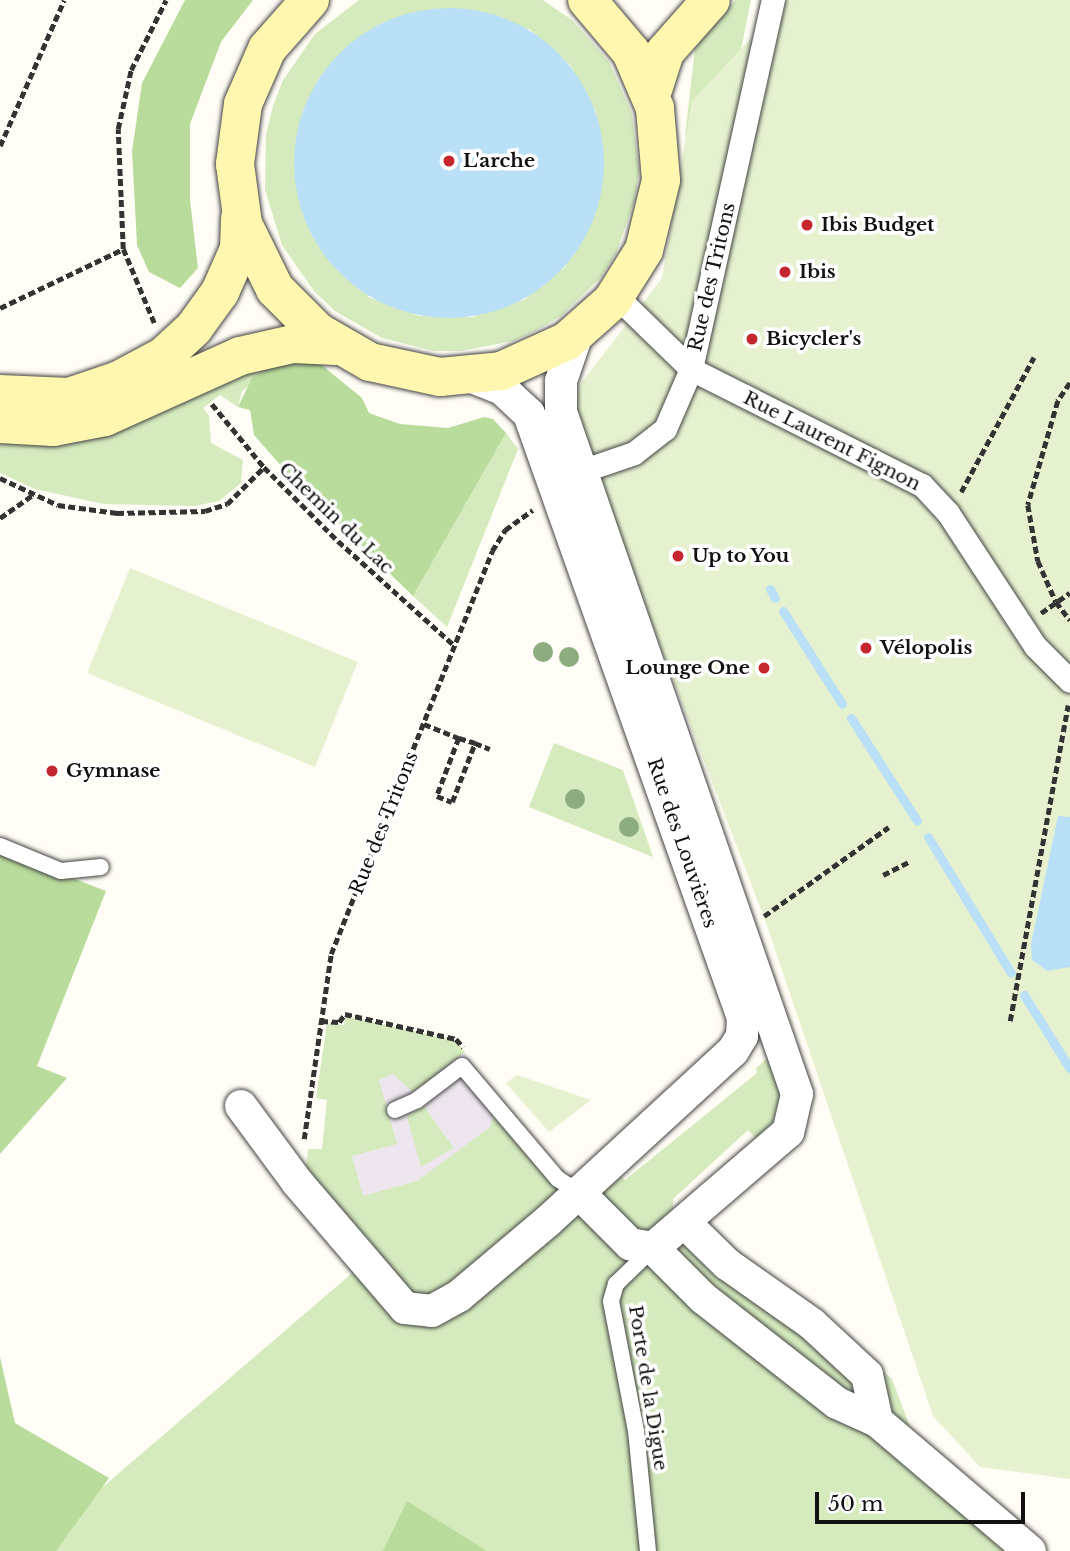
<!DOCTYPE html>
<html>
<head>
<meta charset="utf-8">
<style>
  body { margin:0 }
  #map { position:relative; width:1070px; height:1551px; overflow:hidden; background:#fffdf5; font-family:"Libre Baskerville",serif }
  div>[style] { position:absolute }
  .industrial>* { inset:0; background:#eee6ef }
  .green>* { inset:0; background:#d5ebbd }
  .forest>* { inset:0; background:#b9dc9c }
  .pitch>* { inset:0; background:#e6f2cf }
  .water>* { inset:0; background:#b9e0f7 }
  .round { border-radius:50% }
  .stream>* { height:9px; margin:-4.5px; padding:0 4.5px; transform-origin:4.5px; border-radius:4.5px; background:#b9e0f7 }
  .path>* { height:4.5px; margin-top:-2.25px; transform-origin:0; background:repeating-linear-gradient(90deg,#333 0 7px,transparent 0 10.5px) }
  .roads { filter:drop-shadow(0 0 2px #444) drop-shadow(0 0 2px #444) }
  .service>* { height:16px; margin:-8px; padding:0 8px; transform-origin:8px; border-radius:8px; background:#fff }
  .pedestrian>* { height:23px; margin:-11.5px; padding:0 11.5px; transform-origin:11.5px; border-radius:11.5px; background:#fff }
  .minor>* { height:32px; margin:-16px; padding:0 16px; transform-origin:16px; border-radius:16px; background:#fff }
  .secondary>* { height:38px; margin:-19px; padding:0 19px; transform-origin:19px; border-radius:19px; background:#fff6b0 }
  .trees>* { width:20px; height:20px; margin:-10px; border-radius:50%; background:#8dad7f }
  .dots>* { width:19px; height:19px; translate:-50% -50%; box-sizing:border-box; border:4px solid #fff; border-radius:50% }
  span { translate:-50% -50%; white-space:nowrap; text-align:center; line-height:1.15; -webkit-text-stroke:7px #fff; paint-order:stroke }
  .poi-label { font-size:19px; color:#111; font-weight:700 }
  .left { translate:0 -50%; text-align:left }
  .right { translate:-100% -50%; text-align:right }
  .street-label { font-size:19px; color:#111 }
  .scale { position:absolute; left:815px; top:1492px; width:210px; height:32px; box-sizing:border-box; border:4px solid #111; border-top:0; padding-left:9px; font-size:21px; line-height:24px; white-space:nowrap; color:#111; -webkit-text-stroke:5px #fff; paint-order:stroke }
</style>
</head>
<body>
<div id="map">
  <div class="industrial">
    <i style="clip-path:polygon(346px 1016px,455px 1040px,499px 1100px,478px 1166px,392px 1238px,325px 1165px)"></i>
  </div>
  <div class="green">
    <i style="clip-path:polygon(evenodd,359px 0,543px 0,572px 20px,609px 62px,632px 114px,639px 171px,635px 199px,616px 253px,601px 277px,561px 316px,537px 330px,513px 341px,461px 351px,434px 351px,382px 338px,335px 311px,314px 291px,282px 245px,265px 190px,266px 134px,273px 106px,283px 80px,315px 34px,359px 0,529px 29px,570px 65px,596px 112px,566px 266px,524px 300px,473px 317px,419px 316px,368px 297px,529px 29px)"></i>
    <i style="clip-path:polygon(735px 0,751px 0,721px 149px,690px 143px,685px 136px,695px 48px)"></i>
    <i style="clip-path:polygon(291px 354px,242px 391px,238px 407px,220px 395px,203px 408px,209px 416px,211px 443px,243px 460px,241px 483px,219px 501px,195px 506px,103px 504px,35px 489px,0 473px,0 437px)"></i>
    <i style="clip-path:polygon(506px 433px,518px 449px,447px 627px,413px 596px)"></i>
    <i style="clip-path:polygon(554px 743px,623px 770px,653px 857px,529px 807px)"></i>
    <i style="clip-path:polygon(346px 1016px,455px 1040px,465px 1052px,413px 1092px,393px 1074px,379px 1080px,397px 1144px,352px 1156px,363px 1196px,417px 1181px,490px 1127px,499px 1100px,562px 1173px,572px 1177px,616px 1171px,625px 1180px,757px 1073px,756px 1068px,773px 1053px,781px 1098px,772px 1123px,757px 1139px,748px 1130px,673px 1199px,673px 1213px,683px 1205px,892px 1379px,913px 1435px,1049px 1551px,28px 1551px,372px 1256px,305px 1178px,308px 1149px,322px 1149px,327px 1100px,316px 1098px,327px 1023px,344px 1025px)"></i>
    <i style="clip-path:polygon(423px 1105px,454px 1148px,421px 1167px,407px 1117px)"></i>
  </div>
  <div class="forest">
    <i style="clip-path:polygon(185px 0,253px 0,221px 42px,190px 124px,190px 200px,198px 268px,180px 288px,149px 272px,137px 245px,132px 151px,142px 83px)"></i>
    <i style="clip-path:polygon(291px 354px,318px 362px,362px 398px,369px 413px,400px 424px,448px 428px,484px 417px,493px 419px,506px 433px,413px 596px,297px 484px,254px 435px,250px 410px,238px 407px,252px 378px)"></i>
    <i style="clip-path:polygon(0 850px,106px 891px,37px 1066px,67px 1078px,0 1154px)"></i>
    <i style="clip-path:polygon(0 1357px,15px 1423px,109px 1478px,56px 1551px,0 1551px)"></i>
    <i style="clip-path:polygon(407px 1501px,487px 1551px,383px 1551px)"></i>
  </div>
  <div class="pitch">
    <i style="clip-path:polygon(787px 0,1070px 0,1070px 1479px,980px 1467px,933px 1416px,766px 923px,595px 475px,576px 410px,579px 386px,662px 278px,692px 101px)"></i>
    <i style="clip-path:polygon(130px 568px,358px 662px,315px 767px,87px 673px)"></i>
    <i style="clip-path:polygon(517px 1075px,591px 1100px,549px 1132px,506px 1083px)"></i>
  </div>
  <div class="water">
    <i class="round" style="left:294px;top:8px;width:310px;height:310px"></i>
    <i style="clip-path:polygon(1058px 816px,1070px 817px,1070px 967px,1047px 971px,1032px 960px,1031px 944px)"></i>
  </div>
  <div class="stream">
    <i style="left:770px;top:589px;width:10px;rotate:61deg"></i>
    <i style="left:783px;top:611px;width:110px;rotate:57.6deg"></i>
    <i style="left:851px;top:718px;width:122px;rotate:57.3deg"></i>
    <i style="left:928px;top:837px;width:159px;rotate:58.6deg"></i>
    <i style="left:1024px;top:995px;width:87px;rotate:58.1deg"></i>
  </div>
  <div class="path">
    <i style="left:0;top:146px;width:159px;rotate:-66.3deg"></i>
    <i style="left:0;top:308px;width:136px;rotate:-25.6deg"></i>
    <i style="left:154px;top:323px;width:80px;rotate:-112.7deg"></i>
    <i style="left:123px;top:249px;width:120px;rotate:-92.4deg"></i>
    <i style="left:118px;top:129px;width:60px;rotate:-77.6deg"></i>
    <i style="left:131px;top:70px;width:78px;rotate:-63.4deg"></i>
    <i style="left:1070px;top:383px;width:22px;rotate:124deg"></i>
    <i style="left:1058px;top:401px;width:108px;rotate:106.1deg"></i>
    <i style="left:1028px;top:505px;width:57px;rotate:79.9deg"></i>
    <i style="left:1038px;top:561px;width:45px;rotate:66.3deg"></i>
    <i style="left:1056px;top:602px;width:23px;rotate:52deg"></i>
    <i style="left:212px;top:404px;width:82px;rotate:50.5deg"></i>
    <i style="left:264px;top:467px;width:105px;rotate:45deg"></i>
    <i style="left:338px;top:541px;width:156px;rotate:41.9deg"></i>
    <i style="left:0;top:478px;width:64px;rotate:25deg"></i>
    <i style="left:58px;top:505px;width:60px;rotate:7.7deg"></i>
    <i style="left:117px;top:513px;width:88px;rotate:-1.3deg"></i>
    <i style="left:205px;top:511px;width:23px;rotate:-18deg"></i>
    <i style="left:227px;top:504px;width:52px;rotate:-45deg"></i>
    <i style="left:961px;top:492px;width:153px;rotate:-61.6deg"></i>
    <i style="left:0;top:518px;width:42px;rotate:-35.2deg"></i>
    <i style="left:1041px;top:613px;width:35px;rotate:-35deg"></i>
    <i style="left:424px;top:724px;width:38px;rotate:22deg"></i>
    <i style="left:459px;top:738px;width:62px;rotate:110.8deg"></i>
    <i style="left:437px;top:796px;width:16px;rotate:22deg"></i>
    <i style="left:452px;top:802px;width:63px;rotate:-68.7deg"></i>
    <i style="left:475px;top:743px;width:16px;rotate:22deg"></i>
    <i style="left:459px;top:738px;width:17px;rotate:17deg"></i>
    <i style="left:883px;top:875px;width:30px;rotate:-27deg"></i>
    <i style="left:764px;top:916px;width:153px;rotate:-35.5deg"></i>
    <i style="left:321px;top:1021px;width:18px;rotate:3deg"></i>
    <i style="left:339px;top:1022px;width:10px;rotate:-53deg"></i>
    <i style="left:345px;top:1014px;width:114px;rotate:12.7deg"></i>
    <i style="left:456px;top:1039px;width:11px;rotate:49deg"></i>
    <i style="left:1010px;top:1021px;width:321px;rotate:-79.6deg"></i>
    <i style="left:304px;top:1139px;width:187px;rotate:-81.7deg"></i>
    <i style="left:331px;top:954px;width:434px;rotate:-68.2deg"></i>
    <i style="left:492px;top:551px;width:25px;rotate:-58deg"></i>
    <i style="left:505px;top:530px;width:34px;rotate:-36deg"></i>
  </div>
  <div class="roads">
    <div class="service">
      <i style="left:0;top:846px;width:66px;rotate:22.3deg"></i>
      <i style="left:61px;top:871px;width:40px;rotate:-5.7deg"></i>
      <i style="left:395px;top:1110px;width:24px;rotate:-24deg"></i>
      <i style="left:417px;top:1100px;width:56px;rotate:-37.1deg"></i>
      <i style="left:462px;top:1066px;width:148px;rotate:49.7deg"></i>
      <i style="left:558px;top:1179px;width:24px;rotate:33deg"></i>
      <i style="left:648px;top:1551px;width:121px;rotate:-95.7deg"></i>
      <i style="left:636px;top:1431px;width:132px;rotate:-100.9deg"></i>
      <i style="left:611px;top:1301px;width:18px;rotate:-74deg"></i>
      <i style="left:616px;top:1284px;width:52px;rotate:-44.2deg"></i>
    </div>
    <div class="pedestrian">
      <i style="left:616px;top:296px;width:105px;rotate:44.2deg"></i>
      <i style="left:691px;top:369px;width:258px;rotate:26.7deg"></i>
      <i style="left:922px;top:485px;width:38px;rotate:47deg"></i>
      <i style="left:948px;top:513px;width:159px;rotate:56.8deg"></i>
      <i style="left:1035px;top:646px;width:49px;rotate:45deg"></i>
      <i style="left:567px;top:476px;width:71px;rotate:-18.9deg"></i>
      <i style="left:634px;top:453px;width:39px;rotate:-38deg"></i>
      <i style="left:665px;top:429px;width:65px;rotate:-66.6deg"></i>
      <i style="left:691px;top:369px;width:378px;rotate:-77.5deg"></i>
    </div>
    <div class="minor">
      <i style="left:577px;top:334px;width:50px;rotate:108.8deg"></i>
      <i style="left:561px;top:381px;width:31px;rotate:90deg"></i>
      <i style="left:561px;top:412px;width:722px;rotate:70.91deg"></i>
      <i style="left:797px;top:1094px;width:39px;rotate:103deg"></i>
      <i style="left:788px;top:1132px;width:178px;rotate:139.3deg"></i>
      <i style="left:241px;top:1106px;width:94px;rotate:53.6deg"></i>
      <i style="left:297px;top:1182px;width:166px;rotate:49.4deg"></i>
      <i style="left:405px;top:1308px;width:27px;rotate:6deg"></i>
      <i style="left:432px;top:1311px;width:31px;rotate:-29deg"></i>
      <i style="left:459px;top:1296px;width:116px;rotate:-40.1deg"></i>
      <i style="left:548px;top:1221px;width:251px;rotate:-42.6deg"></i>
      <i style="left:733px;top:1051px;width:17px;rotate:-59deg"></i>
      <i style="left:742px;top:1036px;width:18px;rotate:-87deg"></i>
      <i style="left:743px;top:1018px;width:641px;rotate:-109.51deg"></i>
      <i style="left:529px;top:414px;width:37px;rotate:-137deg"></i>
      <i style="left:502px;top:389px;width:35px;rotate:-158deg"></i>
      <i style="left:578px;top:1192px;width:74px;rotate:45deg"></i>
      <i style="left:630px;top:1244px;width:23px;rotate:10deg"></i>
      <i style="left:653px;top:1248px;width:71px;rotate:45deg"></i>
      <i style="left:703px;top:1298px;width:170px;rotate:38.1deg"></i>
      <i style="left:837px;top:1403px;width:44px;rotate:24.2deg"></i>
      <i style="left:877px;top:1421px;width:201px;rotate:40.4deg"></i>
      <i style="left:685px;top:1223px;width:59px;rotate:44.3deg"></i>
      <i style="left:727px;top:1264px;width:104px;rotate:35.2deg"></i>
      <i style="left:812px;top:1324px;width:75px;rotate:42.8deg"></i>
      <i style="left:867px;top:1375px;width:47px;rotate:77.7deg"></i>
    </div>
    <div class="secondary">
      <i style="left:310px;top:0;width:65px;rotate:131.3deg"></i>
      <i style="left:267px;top:49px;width:60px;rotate:113.6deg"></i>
      <i style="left:243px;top:104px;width:61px;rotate:97.6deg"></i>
      <i style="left:235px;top:164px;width:61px;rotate:82.4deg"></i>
      <i style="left:243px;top:224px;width:72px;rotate:63.8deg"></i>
      <i style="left:275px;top:289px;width:61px;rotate:45deg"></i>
      <i style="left:318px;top:332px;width:60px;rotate:30deg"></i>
      <i style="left:370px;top:362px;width:72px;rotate:12.1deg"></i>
      <i style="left:440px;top:377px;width:61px;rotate:-5.6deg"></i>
      <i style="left:501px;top:371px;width:72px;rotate:-24.4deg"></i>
      <i style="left:567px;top:341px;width:60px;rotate:-41.6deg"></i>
      <i style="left:612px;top:301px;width:60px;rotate:-57.9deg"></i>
      <i style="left:644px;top:250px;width:72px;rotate:-76.3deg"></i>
      <i style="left:661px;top:180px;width:72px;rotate:-94.8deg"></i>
      <i style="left:655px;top:108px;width:61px;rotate:-113.2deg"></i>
      <i style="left:631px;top:52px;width:68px;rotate:-130.2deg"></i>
      <i style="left:651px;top:96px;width:46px;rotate:-72.3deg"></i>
      <i style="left:665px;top:52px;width:69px;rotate:-48.5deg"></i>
      <i style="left:0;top:394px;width:69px;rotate:2.5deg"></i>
      <i style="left:69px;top:397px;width:53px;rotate:-18.8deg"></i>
      <i style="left:119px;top:380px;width:51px;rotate:-28.1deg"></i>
      <i style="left:164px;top:356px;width:41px;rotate:-43deg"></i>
      <i style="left:194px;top:328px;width:44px;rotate:-54.2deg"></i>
      <i style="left:220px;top:292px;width:47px;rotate:-66.2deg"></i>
      <i style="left:239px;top:249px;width:31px;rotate:-88deg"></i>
      <i style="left:0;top:424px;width:53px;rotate:3.2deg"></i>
      <i style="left:53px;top:427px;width:53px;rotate:-10.9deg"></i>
      <i style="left:105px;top:417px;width:148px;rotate:-24.3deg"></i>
      <i style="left:240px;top:356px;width:54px;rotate:-12.8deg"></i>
      <i style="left:293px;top:344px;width:44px;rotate:2.6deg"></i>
    </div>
  </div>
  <div class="trees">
    <i style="left:543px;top:652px"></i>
    <i style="left:569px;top:657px"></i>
    <i style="left:575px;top:799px"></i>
    <i style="left:629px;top:827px"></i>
  </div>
  <div class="dots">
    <i style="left:449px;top:161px;background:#c4262e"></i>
    <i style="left:807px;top:225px;background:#c4262e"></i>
    <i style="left:785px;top:272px;background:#c4262e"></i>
    <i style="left:752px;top:339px;background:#c4262e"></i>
    <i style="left:678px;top:556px;background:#c4262e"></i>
    <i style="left:866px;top:648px;background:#c4262e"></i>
    <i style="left:764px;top:668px;background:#c4262e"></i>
    <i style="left:52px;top:771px;background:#c4262e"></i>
  </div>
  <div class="poi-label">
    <span class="left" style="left:463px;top:161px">L'arche</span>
    <span class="left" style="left:821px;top:225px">Ibis Budget</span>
    <span class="left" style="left:799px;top:272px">Ibis</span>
    <span class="left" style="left:766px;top:339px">Bicycler's</span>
    <span class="left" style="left:692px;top:556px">Up to You</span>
    <span class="left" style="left:880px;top:648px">Vélopolis</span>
    <span class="right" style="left:750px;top:668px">Lounge One</span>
    <span class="left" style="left:66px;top:771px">Gymnase</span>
  </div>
  <div class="street-label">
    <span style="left:712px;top:277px;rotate:-77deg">Rue des Tritons</span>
    <span style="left:832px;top:441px;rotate:27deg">Rue Laurent Fignon</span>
    <span style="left:336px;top:518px;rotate:44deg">Chemin du Lac</span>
    <span style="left:384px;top:823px;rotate:-68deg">Rue des Tritons</span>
    <span style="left:682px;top:843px;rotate:71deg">Rue des Louvières</span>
    <span style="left:648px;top:1388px;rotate:81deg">Porte de la Digue</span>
  </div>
  <div class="scale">50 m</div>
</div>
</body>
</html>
